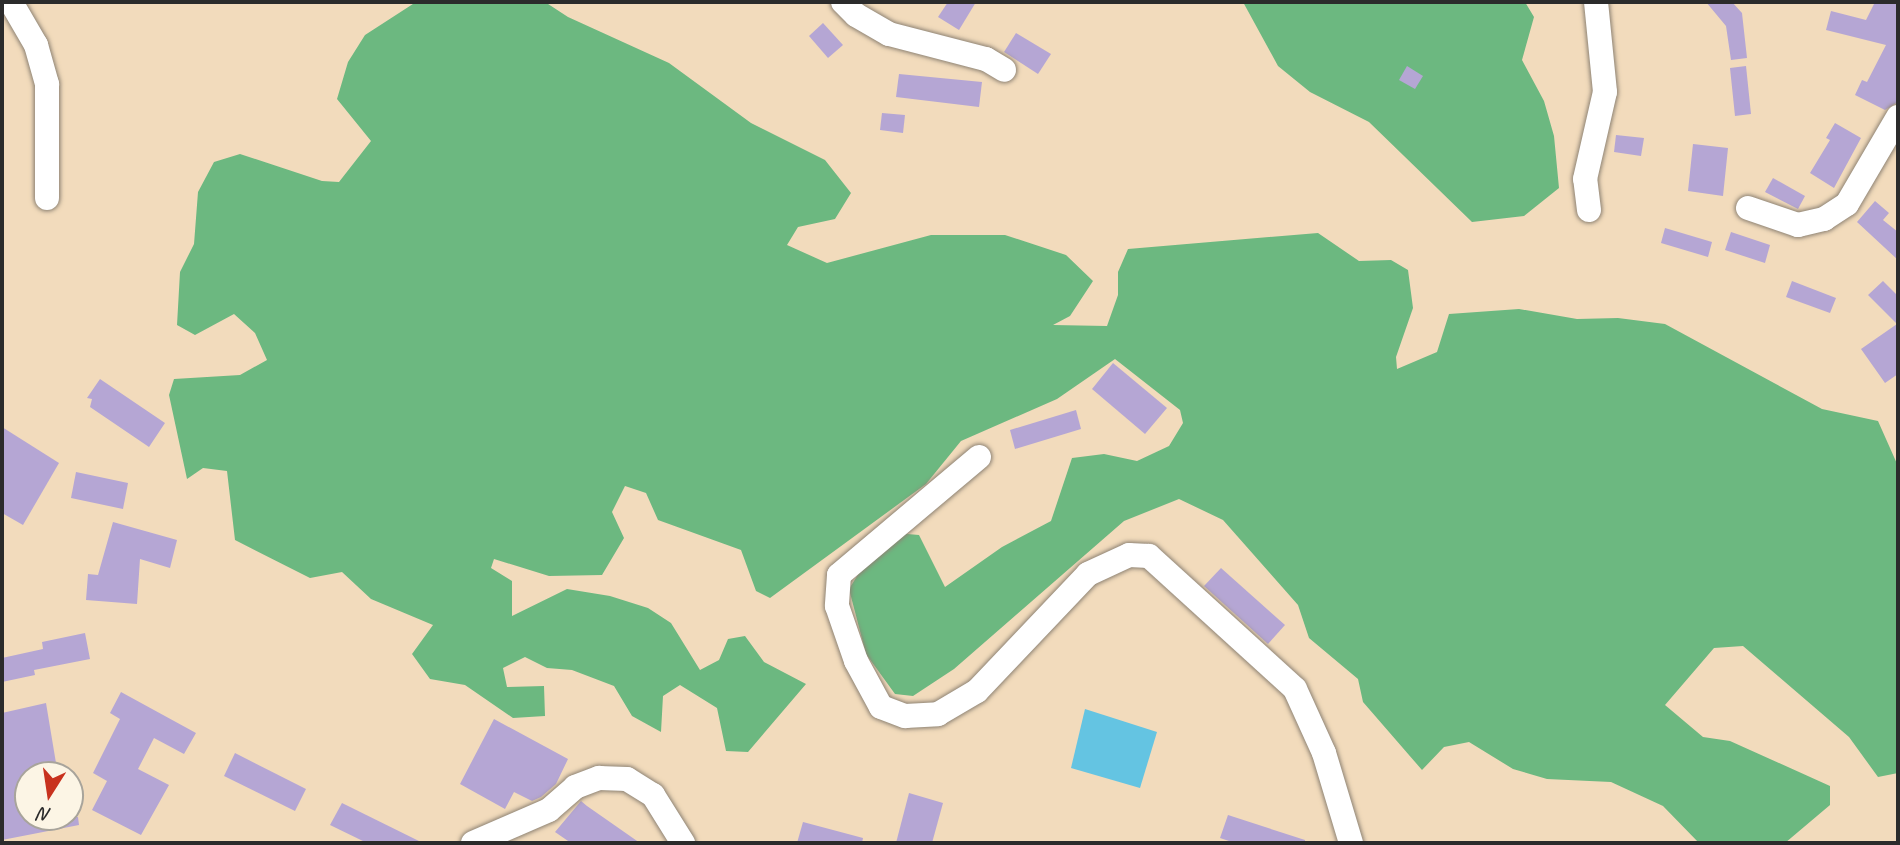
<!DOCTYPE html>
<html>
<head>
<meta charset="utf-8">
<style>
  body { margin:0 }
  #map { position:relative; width:1900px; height:845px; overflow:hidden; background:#f2dbbc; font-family:Caveat,sans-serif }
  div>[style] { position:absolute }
  .forest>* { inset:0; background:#6cb880 }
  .water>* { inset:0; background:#64c4e2 }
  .building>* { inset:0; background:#b5a6d4 }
  .roads { filter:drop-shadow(0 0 2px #8e8374) drop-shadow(0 0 2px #8e8374) }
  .street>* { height:24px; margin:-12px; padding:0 12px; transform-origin:12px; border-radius:12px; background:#fff }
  span { translate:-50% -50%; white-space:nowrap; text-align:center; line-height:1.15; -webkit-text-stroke:5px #fcf5e5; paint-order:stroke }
  .frame { position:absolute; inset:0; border:4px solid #2b2b2b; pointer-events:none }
  .north { position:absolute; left:14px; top:761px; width:70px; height:70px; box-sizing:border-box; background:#fcf5e5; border:2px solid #a8a49b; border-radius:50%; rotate:192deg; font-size:19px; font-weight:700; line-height:28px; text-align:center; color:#2b2b2b }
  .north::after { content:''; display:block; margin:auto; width:24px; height:32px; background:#c8321e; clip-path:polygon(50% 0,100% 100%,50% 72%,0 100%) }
</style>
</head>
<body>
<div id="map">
  <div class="forest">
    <i style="clip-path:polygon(416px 2px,545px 2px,568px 17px,669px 63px,751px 123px,825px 160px,851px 193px,835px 219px,798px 227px,787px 245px,827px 263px,931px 235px,1005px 235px,1066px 255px,1093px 281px,1070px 316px,1053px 325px,1107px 326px,1118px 295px,1118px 272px,1128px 249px,1318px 233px,1359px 261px,1391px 260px,1408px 270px,1413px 308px,1396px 357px,1397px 369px,1437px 352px,1449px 314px,1519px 309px,1577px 319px,1618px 318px,1665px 324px,1822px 409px,1878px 421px,1898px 466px,1898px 773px,1878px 777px,1849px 737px,1743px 646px,1714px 648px,1665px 705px,1703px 737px,1730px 741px,1830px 786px,1830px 805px,1785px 843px,1699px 843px,1663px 806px,1611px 782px,1547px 779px,1513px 769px,1469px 742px,1444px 747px,1422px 770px,1363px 702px,1358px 679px,1309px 638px,1298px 605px,1223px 520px,1179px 499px,1124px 521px,954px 669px,913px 696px,895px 694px,866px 654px,849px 589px,867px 560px,896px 533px,919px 535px,945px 587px,1002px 547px,1051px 521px,1072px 458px,1104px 454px,1137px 461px,1169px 446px,1183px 423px,1180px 410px,1115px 359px,1057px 399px,961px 441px,926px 484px,770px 598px,756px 591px,741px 550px,658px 520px,646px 493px,625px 486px,612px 512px,624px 538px,602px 575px,549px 576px,494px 559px,491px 568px,512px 581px,512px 616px,567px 589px,610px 596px,648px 608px,671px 623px,700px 670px,719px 660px,728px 639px,745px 636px,764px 662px,806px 684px,748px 752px,726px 751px,717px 708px,680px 685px,663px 696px,661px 732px,632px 716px,614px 686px,572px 670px,547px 668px,525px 657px,503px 668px,507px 687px,544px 686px,545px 716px,513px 718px,465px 685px,430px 679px,412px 654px,433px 625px,371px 599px,342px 572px,310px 578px,235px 540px,227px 471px,203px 468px,187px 479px,169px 395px,174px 379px,240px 375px,267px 360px,255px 333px,234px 314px,195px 335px,177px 325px,180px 272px,194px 244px,198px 192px,214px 162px,240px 154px,322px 181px,339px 182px,371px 141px,337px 99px,348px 62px,365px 35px)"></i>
    <i style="clip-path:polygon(1243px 2px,1525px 2px,1534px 17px,1522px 60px,1544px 101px,1554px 136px,1559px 188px,1524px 216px,1472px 222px,1369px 122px,1310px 92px,1278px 66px)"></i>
  </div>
  <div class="water">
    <i style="clip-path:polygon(1085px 709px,1157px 732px,1140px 788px,1071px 768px)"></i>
  </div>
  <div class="building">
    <i style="clip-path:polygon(948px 2px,976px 2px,959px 30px,938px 17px)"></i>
    <i style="clip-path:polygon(1706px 2px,1732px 2px,1742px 13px,1747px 58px,1731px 60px,1726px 26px)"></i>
    <i style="clip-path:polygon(1875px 2px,1898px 2px,1898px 102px,1885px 110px,1855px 95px,1862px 80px,1867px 82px,1886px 45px,1826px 30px,1831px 11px,1866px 20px)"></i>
    <i style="clip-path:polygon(823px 23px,843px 45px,828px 58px,809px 36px)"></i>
    <i style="clip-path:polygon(1016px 33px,1051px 54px,1038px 74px,1004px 52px)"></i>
    <i style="clip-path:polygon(1407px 66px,1423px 76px,1415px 89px,1399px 80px)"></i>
    <i style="clip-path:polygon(1746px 66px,1751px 114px,1735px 116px,1730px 68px)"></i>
    <i style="clip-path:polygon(899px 74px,982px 82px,979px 107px,896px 97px)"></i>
    <i style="clip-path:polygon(882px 113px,905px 115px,903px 133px,880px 130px)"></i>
    <i style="clip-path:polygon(1835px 123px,1861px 138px,1834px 188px,1810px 173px,1830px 140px,1826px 138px)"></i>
    <i style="clip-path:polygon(1616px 135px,1644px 138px,1641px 156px,1614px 152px)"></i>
    <i style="clip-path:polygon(1693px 144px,1728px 148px,1723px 196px,1688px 191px)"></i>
    <i style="clip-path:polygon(1773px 178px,1805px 196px,1798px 209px,1765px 192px)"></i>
    <i style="clip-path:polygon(1875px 201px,1889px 213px,1883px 220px,1898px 232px,1898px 260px,1857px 222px)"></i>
    <i style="clip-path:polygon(1665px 228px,1712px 242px,1708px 257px,1661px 243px)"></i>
    <i style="clip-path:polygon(1731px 232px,1770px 245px,1765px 263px,1725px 250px)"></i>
    <i style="clip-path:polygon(1792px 281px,1836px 298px,1830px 313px,1786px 297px)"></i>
    <i style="clip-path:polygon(1883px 281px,1898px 296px,1898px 374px,1885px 383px,1861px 349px,1897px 324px,1868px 295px)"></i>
    <i style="clip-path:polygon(1113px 363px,1167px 408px,1145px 434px,1092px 389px)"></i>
    <i style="clip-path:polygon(100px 379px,165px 423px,149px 447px,90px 407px,92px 399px,87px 398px)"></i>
    <i style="clip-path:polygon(1076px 410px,1081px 429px,1015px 449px,1010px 430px)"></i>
    <i style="clip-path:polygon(2px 427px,59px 463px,23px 525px,2px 513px)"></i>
    <i style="clip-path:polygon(76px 472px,128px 483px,123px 509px,71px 498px)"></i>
    <i style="clip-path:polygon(113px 522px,177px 540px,170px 568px,140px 559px,137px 604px,86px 600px,88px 574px,98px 575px)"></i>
    <i style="clip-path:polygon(1221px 568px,1285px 625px,1268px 644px,1204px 586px)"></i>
    <i style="clip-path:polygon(85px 633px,90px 659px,34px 670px,35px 675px,2px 682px,2px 658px,43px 649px,42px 642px)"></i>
    <i style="clip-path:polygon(121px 692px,196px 733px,184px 754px,154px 738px,138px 769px,169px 785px,141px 835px,92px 810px,107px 781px,93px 773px,120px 719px,110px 713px)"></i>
    <i style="clip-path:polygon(46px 703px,58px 775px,28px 775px,28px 817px,78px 817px,79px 825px,2px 840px,2px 713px)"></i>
    <i style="clip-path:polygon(494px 719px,568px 759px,556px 784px,541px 797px,532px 801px,514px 792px,505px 809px,460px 784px)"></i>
    <i style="clip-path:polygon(235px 753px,306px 789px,295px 811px,224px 776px)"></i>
    <i style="clip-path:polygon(909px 793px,943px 803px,932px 843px,896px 843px)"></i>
    <i style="clip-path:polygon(581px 801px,587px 806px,640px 843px,571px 843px,555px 832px)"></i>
    <i style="clip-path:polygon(342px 803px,423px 843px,367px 843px,330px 825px)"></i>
    <i style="clip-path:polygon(1228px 815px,1305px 840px,1305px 843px,1235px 843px,1220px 838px)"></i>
    <i style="clip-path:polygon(803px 822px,863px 838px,862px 843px,797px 843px)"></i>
  </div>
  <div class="roads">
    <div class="street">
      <i style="left:11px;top:2px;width:50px;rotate:59.8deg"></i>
      <i style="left:36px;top:45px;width:41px;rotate:74.2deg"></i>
      <i style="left:47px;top:84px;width:114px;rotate:90deg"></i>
      <i style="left:843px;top:2px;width:18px;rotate:45deg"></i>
      <i style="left:856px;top:15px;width:38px;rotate:30deg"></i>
      <i style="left:889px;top:34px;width:100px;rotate:14.5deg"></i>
      <i style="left:986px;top:59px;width:21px;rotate:31deg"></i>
      <i style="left:1748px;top:208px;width:53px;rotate:18.8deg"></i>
      <i style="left:1798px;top:225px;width:27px;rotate:-13deg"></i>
      <i style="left:1824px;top:219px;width:27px;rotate:-33deg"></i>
      <i style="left:1847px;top:204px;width:101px;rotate:-59.6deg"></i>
      <i style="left:1589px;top:210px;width:31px;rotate:-97deg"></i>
      <i style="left:1585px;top:179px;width:89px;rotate:-77.1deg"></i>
      <i style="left:1605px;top:92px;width:90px;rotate:-95.7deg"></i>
      <i style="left:979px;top:457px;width:183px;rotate:139.9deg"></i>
      <i style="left:839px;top:575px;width:31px;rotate:94deg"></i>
      <i style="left:837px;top:606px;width:58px;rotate:70.9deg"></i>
      <i style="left:856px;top:661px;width:52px;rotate:61.5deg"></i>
      <i style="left:881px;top:707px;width:26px;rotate:21deg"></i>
      <i style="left:905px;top:716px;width:33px;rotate:-3deg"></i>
      <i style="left:938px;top:714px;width:45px;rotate:-30.5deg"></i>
      <i style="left:977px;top:691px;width:161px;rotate:-46.5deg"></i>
      <i style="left:1088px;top:574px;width:45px;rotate:-24.9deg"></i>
      <i style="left:1129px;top:555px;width:20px;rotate:3deg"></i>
      <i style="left:1149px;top:556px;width:197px;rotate:42.3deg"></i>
      <i style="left:1295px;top:689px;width:70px;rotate:65.6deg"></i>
      <i style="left:1324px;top:753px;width:94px;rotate:73.3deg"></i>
      <i style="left:473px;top:843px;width:83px;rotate:-23.5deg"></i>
      <i style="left:549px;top:810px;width:35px;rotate:-41deg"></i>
      <i style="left:575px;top:787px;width:26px;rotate:-21deg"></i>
      <i style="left:599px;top:778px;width:28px;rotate:2deg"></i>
      <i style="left:627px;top:779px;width:31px;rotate:32deg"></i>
      <i style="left:653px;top:795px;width:57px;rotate:58deg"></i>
    </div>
  </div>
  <div class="frame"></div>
  <div class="north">N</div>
</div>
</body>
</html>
